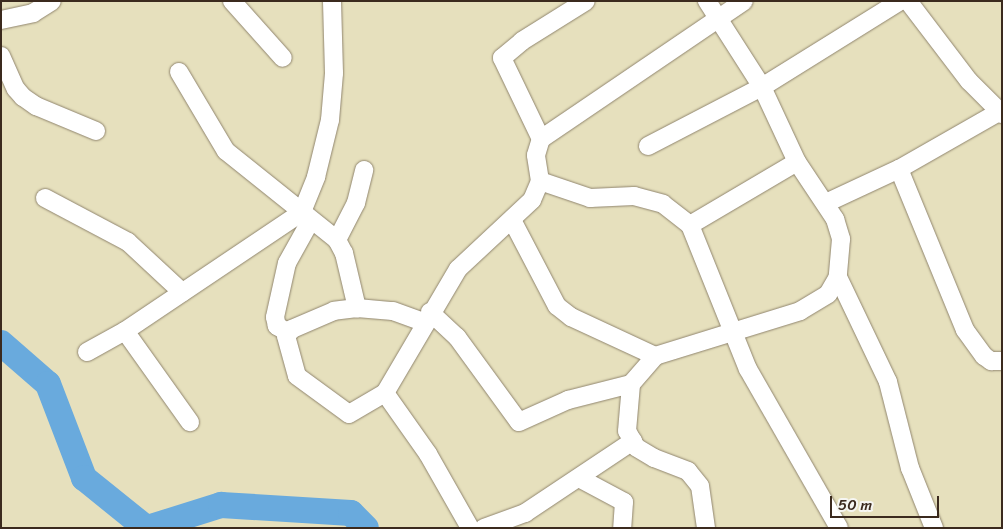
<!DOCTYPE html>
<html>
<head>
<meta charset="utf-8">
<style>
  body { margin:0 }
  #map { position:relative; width:1003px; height:529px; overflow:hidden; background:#e6e0bd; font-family:Sriracha,sans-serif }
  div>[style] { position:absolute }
  .river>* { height:26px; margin:-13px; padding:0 13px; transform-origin:13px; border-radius:13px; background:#69aadd }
  .roads { filter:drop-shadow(0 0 1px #90856e) drop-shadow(0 0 1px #90856e) }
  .minor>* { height:18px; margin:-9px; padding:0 9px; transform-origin:9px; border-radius:9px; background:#fff }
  span { translate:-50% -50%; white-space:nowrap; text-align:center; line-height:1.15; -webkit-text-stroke:4px #f6f6f2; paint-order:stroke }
  .frame { position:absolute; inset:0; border:2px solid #3b2a1e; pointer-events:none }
  .scale { position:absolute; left:830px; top:496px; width:109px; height:22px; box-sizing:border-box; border:2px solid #3b2a1e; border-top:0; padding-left:6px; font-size:15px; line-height:18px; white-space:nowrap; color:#3b2a1e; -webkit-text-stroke:4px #f6f6f2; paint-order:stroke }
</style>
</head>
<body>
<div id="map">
  <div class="river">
    <i style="left:1px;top:343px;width:62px;rotate:41.1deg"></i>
    <i style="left:48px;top:384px;width:101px;rotate:69deg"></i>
    <i style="left:84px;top:478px;width:80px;rotate:38.9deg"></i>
    <i style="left:148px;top:528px;width:77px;rotate:-17.5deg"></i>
    <i style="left:221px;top:505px;width:130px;rotate:3.5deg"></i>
    <i style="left:351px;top:513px;width:21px;rotate:45deg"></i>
  </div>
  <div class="roads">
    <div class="minor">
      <i style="left:232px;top:1px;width:76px;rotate:48.2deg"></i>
      <i style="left:707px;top:1px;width:102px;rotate:57.4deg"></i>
      <i style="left:762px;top:87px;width:83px;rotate:65deg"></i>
      <i style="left:797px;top:162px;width:69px;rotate:56.3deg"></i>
      <i style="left:835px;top:219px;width:21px;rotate:73deg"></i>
      <i style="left:841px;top:239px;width:38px;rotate:95deg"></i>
      <i style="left:838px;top:277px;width:116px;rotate:64.5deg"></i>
      <i style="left:888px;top:382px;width:89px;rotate:75.7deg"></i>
      <i style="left:910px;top:468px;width:65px;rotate:68.2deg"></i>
      <i style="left:908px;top:1px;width:101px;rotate:52.7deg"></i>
      <i style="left:969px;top:81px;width:47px;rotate:45deg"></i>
      <i style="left:1px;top:20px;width:33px;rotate:-12deg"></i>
      <i style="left:33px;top:13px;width:22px;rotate:-32deg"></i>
      <i style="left:1px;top:56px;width:36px;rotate:66deg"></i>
      <i style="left:16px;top:89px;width:11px;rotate:49deg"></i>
      <i style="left:23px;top:97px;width:16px;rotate:35deg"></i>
      <i style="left:36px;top:106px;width:65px;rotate:22.6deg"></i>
      <i style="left:179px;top:72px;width:92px;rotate:59.3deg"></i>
      <i style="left:226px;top:151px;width:142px;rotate:38.7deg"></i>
      <i style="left:337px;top:240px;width:15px;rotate:62deg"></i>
      <i style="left:344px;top:253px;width:57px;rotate:76.7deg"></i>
      <i style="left:357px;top:308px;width:36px;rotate:5deg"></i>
      <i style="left:393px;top:311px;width:33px;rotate:20deg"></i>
      <i style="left:541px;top:139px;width:90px;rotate:-115.7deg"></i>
      <i style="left:502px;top:58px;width:26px;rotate:-40deg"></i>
      <i style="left:522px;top:41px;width:75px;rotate:-32deg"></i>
      <i style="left:648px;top:146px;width:128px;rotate:-27.4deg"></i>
      <i style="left:762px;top:87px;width:163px;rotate:-31.9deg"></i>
      <i style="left:899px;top:169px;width:174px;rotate:67.7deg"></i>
      <i style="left:965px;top:330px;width:32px;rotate:54deg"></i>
      <i style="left:984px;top:356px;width:9px;rotate:36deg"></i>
      <i style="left:991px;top:361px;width:11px"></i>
      <i style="left:540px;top:181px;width:53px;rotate:18.8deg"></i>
      <i style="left:590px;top:198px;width:44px;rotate:-2.6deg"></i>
      <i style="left:634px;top:196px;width:30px;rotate:15deg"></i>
      <i style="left:663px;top:204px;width:34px;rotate:38deg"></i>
      <i style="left:690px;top:225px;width:155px;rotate:68.1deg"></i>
      <i style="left:748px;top:369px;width:183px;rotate:60.2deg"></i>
      <i style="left:45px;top:198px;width:94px;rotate:27.9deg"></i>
      <i style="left:128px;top:242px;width:74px;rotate:42.8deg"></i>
      <i style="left:826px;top:203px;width:81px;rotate:-25deg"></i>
      <i style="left:899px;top:169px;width:115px;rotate:-29.7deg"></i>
      <i style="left:512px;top:220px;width:97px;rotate:62.4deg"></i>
      <i style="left:557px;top:306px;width:18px;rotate:38deg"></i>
      <i style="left:571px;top:317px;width:93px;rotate:24.9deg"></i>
      <i style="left:690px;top:225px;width:124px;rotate:-30.5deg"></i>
      <i style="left:337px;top:240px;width:42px;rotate:-62.8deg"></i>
      <i style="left:356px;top:203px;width:34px;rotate:-76deg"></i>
      <i style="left:357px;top:308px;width:23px;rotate:173deg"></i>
      <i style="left:334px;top:311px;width:46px;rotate:156.8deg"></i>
      <i style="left:292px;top:329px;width:9px;rotate:131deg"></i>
      <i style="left:286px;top:336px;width:41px;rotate:74.6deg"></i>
      <i style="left:297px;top:376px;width:64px;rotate:36.2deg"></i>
      <i style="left:349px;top:414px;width:42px;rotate:-30.3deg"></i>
      <i style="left:385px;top:393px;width:144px;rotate:-59.5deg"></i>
      <i style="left:458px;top:269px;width:101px;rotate:-43deg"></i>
      <i style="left:532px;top:200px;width:21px;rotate:-67deg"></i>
      <i style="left:540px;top:181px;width:26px;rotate:-99deg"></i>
      <i style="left:536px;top:155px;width:17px;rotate:-73deg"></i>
      <i style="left:541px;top:139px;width:245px;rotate:-34.2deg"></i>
      <i style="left:430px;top:312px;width:37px;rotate:43deg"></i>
      <i style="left:457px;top:337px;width:105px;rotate:53.9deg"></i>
      <i style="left:519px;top:422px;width:54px;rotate:-24.2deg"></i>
      <i style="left:568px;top:400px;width:65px;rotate:-14.3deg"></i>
      <i style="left:125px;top:331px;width:112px;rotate:54.5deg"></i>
      <i style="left:287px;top:332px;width:12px;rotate:-149deg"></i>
      <i style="left:277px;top:326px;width:9px;rotate:-103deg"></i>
      <i style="left:275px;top:317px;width:55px;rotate:-77.5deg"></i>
      <i style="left:287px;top:263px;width:49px;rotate:-60.8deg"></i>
      <i style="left:87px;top:352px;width:43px;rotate:-28.9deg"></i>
      <i style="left:125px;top:331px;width:213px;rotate:-33.9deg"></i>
      <i style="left:302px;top:212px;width:38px;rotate:-68deg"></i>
      <i style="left:316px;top:177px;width:59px;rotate:-76.2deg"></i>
      <i style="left:330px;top:120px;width:47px;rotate:-85.1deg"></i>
      <i style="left:334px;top:73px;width:72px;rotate:-91.6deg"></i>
      <i style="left:385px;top:393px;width:75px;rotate:54.8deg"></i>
      <i style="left:428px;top:454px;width:85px;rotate:60.4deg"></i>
      <i style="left:579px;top:478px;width:51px;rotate:28.1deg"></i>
      <i style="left:624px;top:502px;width:26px;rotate:94deg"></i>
      <i style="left:484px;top:528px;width:44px;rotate:-20.1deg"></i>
      <i style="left:525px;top:513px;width:130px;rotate:-33.7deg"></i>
      <i style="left:706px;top:528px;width:42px;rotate:-98.1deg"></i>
      <i style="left:700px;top:486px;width:19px;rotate:-129deg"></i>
      <i style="left:688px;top:471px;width:36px;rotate:-159deg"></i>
      <i style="left:654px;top:458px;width:21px;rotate:-149deg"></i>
      <i style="left:636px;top:447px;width:18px;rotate:-119deg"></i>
      <i style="left:627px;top:431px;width:47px;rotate:-85.1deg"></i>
      <i style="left:631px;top:384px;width:37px;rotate:-49deg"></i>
      <i style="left:655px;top:356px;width:152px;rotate:-17.2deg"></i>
      <i style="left:800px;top:311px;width:33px;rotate:-31deg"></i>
      <i style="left:828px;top:294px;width:20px;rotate:-60deg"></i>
    </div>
  </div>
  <div class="frame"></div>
  <div class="scale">50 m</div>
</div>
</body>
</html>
